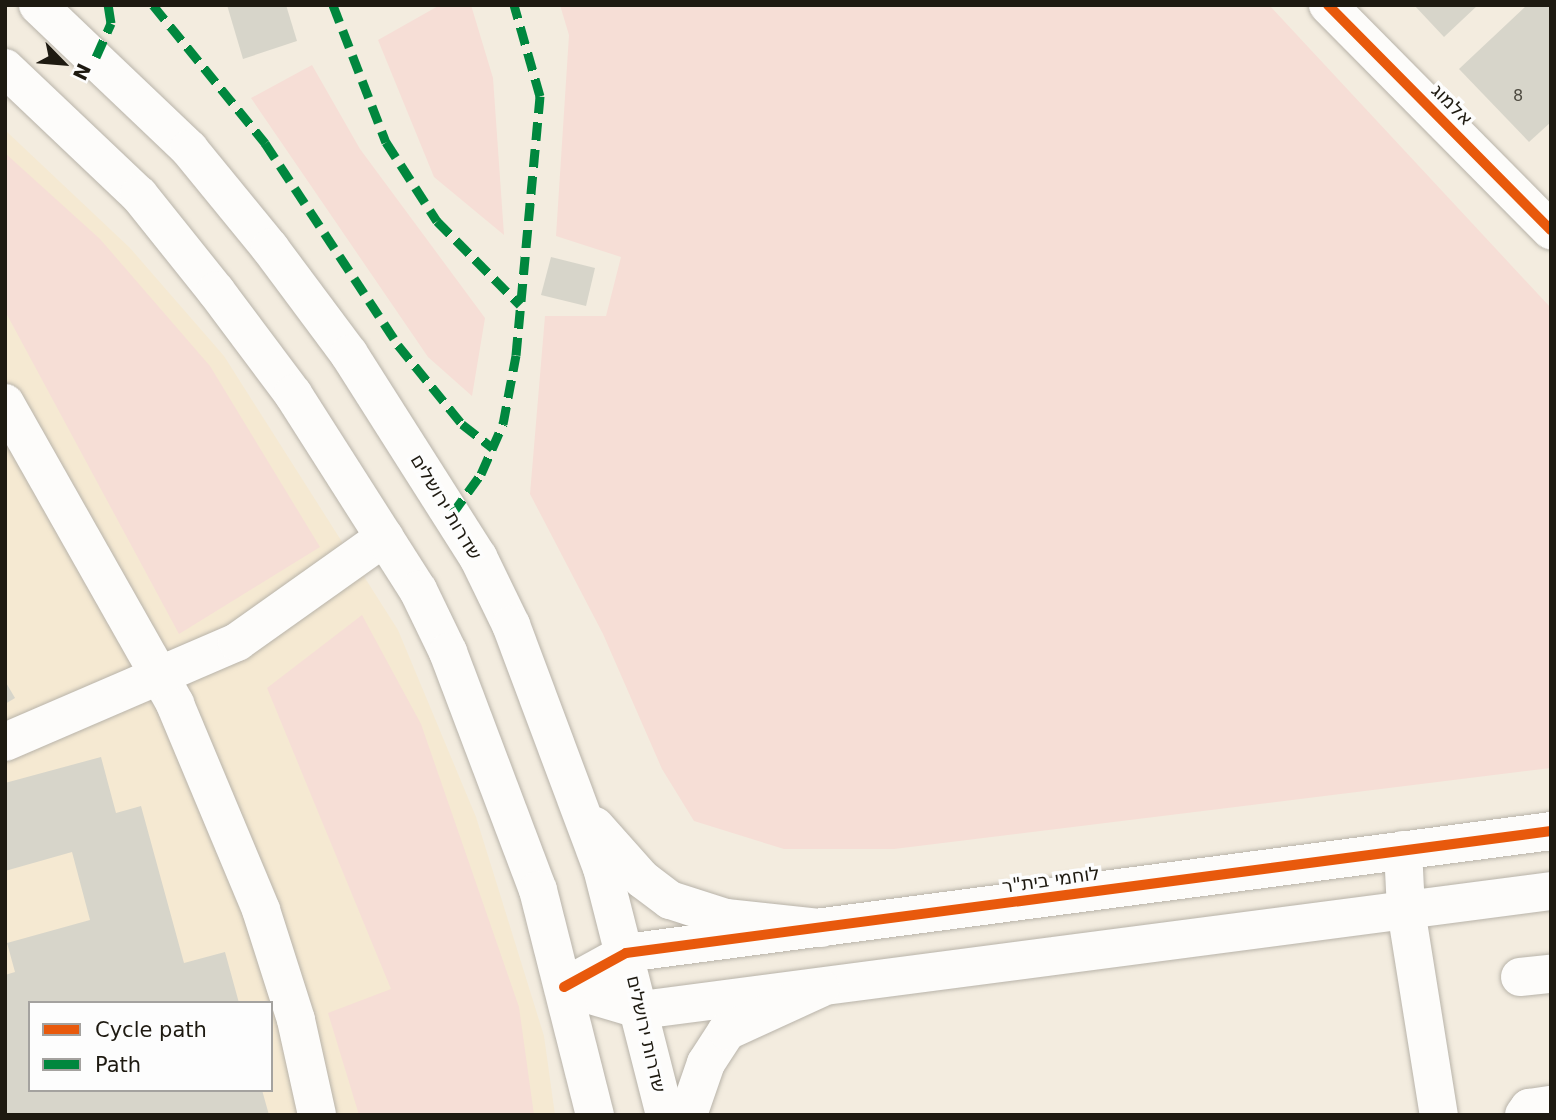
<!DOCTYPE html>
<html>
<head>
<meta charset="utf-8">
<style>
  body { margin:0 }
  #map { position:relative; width:1556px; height:1120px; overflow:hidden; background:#f3ecdf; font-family:"DejaVu Sans","Noto Sans Hebrew",sans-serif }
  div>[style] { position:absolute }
  .built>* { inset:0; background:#f5e9d2 }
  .green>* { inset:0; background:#f6ded6 }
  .building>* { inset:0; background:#d7d5ca }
  .roads { filter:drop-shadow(0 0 2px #b8b3a9) drop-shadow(0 0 2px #b8b3a9) }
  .minor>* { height:38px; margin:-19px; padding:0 19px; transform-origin:19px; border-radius:19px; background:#fdfcfa }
  .major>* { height:38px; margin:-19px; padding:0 19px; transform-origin:19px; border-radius:19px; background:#fdfcfa }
  .quiet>* { height:9px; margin-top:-4.5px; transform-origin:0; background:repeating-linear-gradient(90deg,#00873e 0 18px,transparent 0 27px) }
  .cycleway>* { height:10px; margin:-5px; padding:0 5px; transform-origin:5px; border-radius:5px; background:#e8590c }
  span { translate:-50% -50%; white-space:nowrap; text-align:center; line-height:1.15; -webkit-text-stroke:7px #fdfdfd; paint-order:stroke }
  .number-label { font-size:16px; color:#4e4b41 }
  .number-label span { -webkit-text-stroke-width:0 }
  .street-label { font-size:19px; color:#1e1a11 }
  .frame { position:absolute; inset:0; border:7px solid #1e1a11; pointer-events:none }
  .legend { position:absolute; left:28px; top:1001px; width:245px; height:91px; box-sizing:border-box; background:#fdfdfd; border:2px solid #a4a29f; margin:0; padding:9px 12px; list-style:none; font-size:21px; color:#1e1a11 }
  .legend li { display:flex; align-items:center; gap:14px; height:35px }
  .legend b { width:35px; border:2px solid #a4a29f }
  .north { position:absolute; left:28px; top:28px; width:70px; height:70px; -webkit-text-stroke:5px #fdfdfd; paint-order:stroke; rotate:115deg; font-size:19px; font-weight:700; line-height:28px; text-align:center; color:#1e1a11 }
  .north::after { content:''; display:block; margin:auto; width:24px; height:32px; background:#1e1a11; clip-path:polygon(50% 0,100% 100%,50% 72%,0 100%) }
</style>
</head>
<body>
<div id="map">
  <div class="built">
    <i style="clip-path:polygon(evenodd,5px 130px,130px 248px,224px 356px,398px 630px,476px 817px,544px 1036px,555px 1115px,5px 1115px,5px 130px,30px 1003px,271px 1003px,271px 1090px,30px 1090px,30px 1003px)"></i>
  </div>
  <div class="green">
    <i style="clip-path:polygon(440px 5px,471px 5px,493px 78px,504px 235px,434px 177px,378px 40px)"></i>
    <i style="clip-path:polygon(560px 5px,1269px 5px,1551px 308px,1551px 768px,894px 849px,784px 849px,694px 821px,662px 769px,603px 634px,530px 494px,545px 316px,606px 316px,621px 257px,556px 236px,569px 35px)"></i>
    <i style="clip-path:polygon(312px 65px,360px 149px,485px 318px,472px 396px,428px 357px,251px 98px)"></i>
    <i style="clip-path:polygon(5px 153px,100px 239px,210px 366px,320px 547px,179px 634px,5px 311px)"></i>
    <i style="clip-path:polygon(362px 615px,421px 724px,519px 1007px,534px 1115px,359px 1115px,328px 1013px,391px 989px,267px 688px)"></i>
  </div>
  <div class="building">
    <i style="clip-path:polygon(227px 5px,286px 5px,297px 41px,243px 59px)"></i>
    <i style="clip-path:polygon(1414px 5px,1478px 5px,1444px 37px)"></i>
    <i style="clip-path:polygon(1527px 5px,1551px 5px,1551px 122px,1529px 142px,1459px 69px)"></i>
    <i style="clip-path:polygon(551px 257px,595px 268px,586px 306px,541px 295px)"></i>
    <i style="clip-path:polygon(5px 681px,15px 698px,5px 704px)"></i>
    <i style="clip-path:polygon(101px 757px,116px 813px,141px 806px,184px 963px,225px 952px,239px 1003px,30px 1003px,30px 1090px,262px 1090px,269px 1115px,5px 1115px,5px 975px,15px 972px,7px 943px,90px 920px,72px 852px,5px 871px,5px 783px)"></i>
  </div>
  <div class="roads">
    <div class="minor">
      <i style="left:1328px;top:5px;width:317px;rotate:45.3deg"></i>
      <i style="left:5px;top:403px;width:346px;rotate:60.5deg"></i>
      <i style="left:175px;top:704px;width:223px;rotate:67.3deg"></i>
      <i style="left:261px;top:910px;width:115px;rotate:72.3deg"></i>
      <i style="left:296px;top:1020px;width:97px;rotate:77.5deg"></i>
      <i style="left:5px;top:742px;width:253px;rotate:-23.3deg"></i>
      <i style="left:237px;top:642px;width:181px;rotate:-35.4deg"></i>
      <i style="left:1403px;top:850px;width:60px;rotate:87.1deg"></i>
      <i style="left:1406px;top:910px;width:208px;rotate:80.9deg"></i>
      <i style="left:1520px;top:977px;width:31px;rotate:-6deg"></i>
      <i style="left:564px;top:987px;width:71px;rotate:-28.7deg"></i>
      <i style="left:626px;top:953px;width:933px;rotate:-7.51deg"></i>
      <i style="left:564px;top:987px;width:80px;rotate:16.6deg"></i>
      <i style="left:641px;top:1010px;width:918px;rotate:-7.45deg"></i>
      <i style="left:1524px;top:1115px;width:9px;rotate:-54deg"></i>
      <i style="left:1529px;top:1108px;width:22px;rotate:-8deg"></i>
    </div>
    <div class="major">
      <i style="left:38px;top:5px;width:209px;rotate:43.6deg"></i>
      <i style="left:189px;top:149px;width:128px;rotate:50.7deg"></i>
      <i style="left:270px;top:248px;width:132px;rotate:53.3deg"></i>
      <i style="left:349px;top:354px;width:241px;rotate:57.6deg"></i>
      <i style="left:478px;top:557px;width:76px;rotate:64.1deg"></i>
      <i style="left:511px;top:625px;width:259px;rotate:69.5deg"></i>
      <i style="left:602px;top:868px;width:255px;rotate:75.7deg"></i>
      <i style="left:5px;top:68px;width:185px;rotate:43.5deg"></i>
      <i style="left:139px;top:195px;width:123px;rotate:51.3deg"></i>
      <i style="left:216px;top:291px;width:129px;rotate:53.2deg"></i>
      <i style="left:293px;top:394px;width:232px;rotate:57.5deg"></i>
      <i style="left:418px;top:590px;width:69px;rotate:64.2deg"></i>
      <i style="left:448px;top:652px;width:254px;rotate:69.3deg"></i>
      <i style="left:538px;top:890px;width:232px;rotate:75.8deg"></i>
      <i style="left:595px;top:826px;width:71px;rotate:48.4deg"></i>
      <i style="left:642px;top:879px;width:35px;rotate:37deg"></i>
      <i style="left:670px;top:900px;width:59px;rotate:17.8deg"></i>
      <i style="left:726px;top:918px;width:96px;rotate:6deg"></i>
      <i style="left:688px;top:1115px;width:55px;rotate:-70.9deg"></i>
      <i style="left:706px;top:1063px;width:38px;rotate:-57deg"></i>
      <i style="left:727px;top:1031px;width:103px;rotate:-24.6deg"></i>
    </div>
  </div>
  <div class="quiet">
    <i style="left:153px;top:5px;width:178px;rotate:50.9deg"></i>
    <i style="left:265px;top:143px;width:242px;rotate:56.6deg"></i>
    <i style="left:398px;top:345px;width:102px;rotate:51deg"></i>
    <i style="left:462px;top:424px;width:39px;rotate:38deg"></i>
    <i style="left:333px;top:5px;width:147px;rotate:68.9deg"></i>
    <i style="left:386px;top:142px;width:94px;rotate:57.2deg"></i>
    <i style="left:437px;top:221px;width:118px;rotate:45.3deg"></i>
    <i style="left:96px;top:57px;width:37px;rotate:-66deg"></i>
    <i style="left:111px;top:23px;width:18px;rotate:-99deg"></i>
    <i style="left:452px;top:514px;width:49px;rotate:-54.1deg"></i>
    <i style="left:481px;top:474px;width:55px;rotate:-66.3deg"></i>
    <i style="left:503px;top:424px;width:70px;rotate:-79.3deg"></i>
    <i style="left:516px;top:355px;width:260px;rotate:-84.7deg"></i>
    <i style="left:540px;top:96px;width:95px;rotate:-105.9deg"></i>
  </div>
  <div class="cycleway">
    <i style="left:1328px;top:5px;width:317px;rotate:45.3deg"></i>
    <i style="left:564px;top:987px;width:71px;rotate:-28.7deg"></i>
    <i style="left:626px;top:953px;width:933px;rotate:-7.51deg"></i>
  </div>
  <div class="number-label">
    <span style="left:1518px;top:96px">8</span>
  </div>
  <div class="street-label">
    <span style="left:1452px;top:105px;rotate:45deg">אלמוג</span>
    <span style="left:446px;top:507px;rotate:59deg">שדרות ירושלים</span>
    <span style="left:1051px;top:880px;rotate:-8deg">לוחמי בית"ר</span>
    <span style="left:646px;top:1034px;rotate:77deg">שדרות ירושלים</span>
  </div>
  <div class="frame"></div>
  <ul class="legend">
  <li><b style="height:9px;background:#e8590c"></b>Cycle path</li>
  <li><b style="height:9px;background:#00873e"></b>Path</li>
  </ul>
  <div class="north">N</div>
</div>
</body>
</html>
